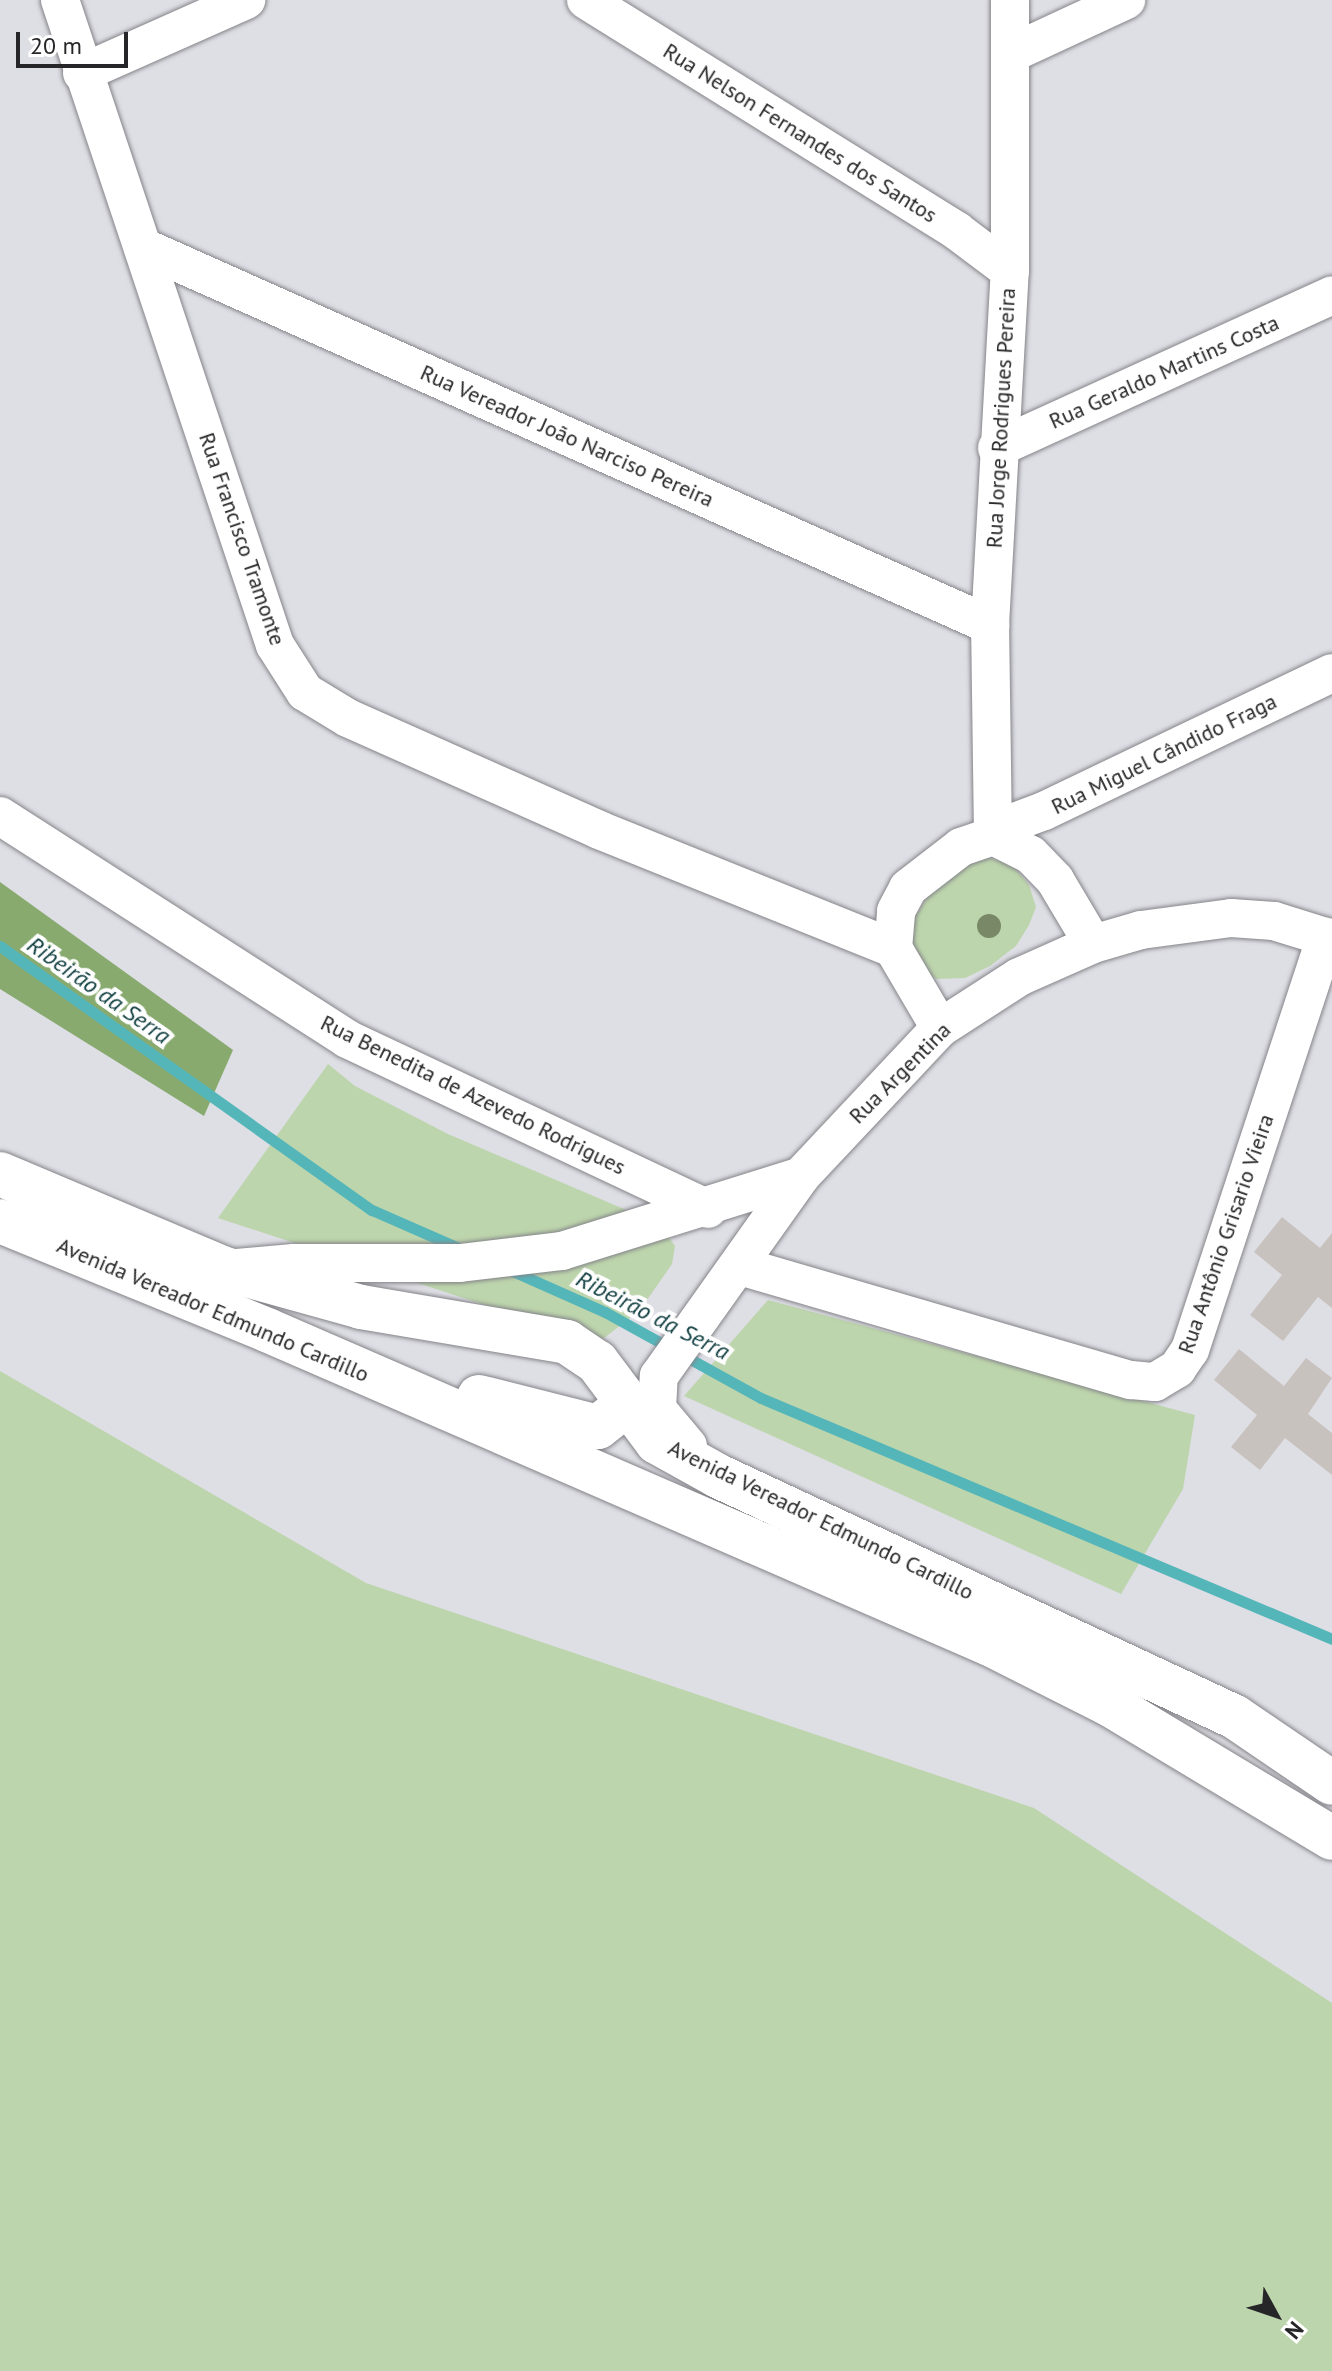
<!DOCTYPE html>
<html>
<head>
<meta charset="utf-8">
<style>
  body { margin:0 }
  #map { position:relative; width:1332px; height:2371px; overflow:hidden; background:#dedee5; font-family:"PT Sans",sans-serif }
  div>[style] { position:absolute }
  .green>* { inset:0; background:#bdd5ac }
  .forest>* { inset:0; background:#88aa6f }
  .stream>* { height:11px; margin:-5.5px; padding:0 5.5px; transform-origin:5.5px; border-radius:5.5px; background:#55b6ba }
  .building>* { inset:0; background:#c8c2be }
  .roads { filter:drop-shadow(0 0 2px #848489) drop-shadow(0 0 2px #848489) }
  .minor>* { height:38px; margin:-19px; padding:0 19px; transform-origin:19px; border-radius:19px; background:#fff }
  .major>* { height:44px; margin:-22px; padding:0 22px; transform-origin:22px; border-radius:22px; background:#fff }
  .trees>* { width:24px; height:24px; margin:-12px; border-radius:50%; background:#798968 }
  span { translate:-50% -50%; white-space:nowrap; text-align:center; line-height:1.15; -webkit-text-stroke:8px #fff; paint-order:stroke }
  .street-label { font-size:22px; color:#262628 }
  .water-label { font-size:24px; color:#0e3d3f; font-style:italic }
  .north { position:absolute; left:1236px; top:2275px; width:80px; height:80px; -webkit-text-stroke:6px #fff; paint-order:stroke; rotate:130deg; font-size:22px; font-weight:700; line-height:32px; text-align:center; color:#262628 }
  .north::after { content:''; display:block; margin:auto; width:28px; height:36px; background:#262628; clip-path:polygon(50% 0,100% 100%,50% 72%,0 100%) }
  .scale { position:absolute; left:16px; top:32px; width:112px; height:36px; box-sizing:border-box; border:4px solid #262628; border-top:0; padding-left:10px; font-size:24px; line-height:28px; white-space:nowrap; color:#262628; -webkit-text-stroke:6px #fff; paint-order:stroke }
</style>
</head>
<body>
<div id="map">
  <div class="green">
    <i style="clip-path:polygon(988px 858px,1012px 864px,1029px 885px,1036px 907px,1029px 925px,1016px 946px,990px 966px,965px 978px,937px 979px,925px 973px,909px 938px,916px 915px,928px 896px,968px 863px)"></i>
    <i style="clip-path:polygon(328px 1064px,355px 1086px,448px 1134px,659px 1224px,675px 1246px,672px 1264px,640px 1310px,604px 1338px,581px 1344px,485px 1305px,218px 1218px)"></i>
    <i style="clip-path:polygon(768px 1300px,1195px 1415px,1183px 1489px,1121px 1594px,684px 1396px)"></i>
    <i style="clip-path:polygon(0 1371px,366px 1583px,1034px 1808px,1332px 2003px,1332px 2371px,0 2371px)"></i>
  </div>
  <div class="forest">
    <i style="clip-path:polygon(0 882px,233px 1050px,204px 1116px,0 989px)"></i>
  </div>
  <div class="stream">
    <i style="left:0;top:946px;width:456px;rotate:35.4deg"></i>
    <i style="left:372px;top:1210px;width:99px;rotate:23.7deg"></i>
    <i style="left:508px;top:1269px;width:106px;rotate:23.9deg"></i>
    <i style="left:605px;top:1312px;width:178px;rotate:28.9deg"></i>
    <i style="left:761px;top:1398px;width:620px;rotate:22.88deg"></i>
  </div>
  <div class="building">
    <i style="clip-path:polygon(1282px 1217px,1320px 1248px,1332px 1233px,1332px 1308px,1318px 1297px,1283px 1341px,1250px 1315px,1282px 1275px,1254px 1252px)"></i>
    <i style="clip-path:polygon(1239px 1349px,1284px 1386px,1306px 1358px,1332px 1378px,1308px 1414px,1332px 1433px,1332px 1475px,1285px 1438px,1260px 1470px,1231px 1447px,1257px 1415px,1214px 1380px)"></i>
  </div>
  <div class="roads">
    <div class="minor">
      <i style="left:60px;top:0;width:680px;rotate:71.57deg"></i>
      <i style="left:275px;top:645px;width:56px;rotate:57.4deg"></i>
      <i style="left:305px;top:692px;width:50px;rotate:31.2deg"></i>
      <i style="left:348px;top:718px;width:275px;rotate:24deg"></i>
      <i style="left:599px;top:830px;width:317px;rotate:21.9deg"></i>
      <i style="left:586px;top:0;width:437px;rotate:31.9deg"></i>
      <i style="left:957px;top:231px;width:66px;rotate:37deg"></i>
      <i style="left:1012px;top:53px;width:126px;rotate:-24.9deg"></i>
      <i style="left:82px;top:73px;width:180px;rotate:-24deg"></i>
      <i style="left:143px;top:247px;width:928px;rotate:24.05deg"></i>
      <i style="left:997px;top:448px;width:368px;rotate:-24.5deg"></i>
      <i style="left:0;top:816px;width:412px;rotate:32.7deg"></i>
      <i style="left:347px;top:1039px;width:399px;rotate:25.2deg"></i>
      <i style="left:993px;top:830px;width:54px;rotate:-20.4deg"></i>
      <i style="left:1044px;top:811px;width:319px;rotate:-25.6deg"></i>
      <i style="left:993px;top:836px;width:211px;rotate:-90.8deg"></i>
      <i style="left:990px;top:625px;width:355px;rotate:-86.8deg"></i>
      <i style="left:1010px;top:271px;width:271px;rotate:-90deg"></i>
      <i style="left:940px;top:1028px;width:93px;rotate:-120.4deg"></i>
      <i style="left:893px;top:948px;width:37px;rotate:-85deg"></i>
      <i style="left:896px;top:911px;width:26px;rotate:-62deg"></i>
      <i style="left:908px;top:888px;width:67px;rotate:-37.7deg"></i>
      <i style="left:961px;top:847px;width:34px;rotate:-19deg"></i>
      <i style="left:993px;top:836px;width:42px;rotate:26.6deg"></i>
      <i style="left:1031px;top:855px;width:35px;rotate:46deg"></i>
      <i style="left:1055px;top:880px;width:74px;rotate:59.3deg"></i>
      <i style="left:740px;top:1266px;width:407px;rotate:16.3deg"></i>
      <i style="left:1131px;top:1380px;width:24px;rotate:5deg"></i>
      <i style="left:1155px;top:1382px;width:26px;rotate:-31deg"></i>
      <i style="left:1177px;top:1369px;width:23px;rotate:-56deg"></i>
      <i style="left:1190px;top:1350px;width:435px;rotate:-71.8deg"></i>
      <i style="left:237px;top:1268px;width:57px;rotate:-5deg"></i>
      <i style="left:294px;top:1263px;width:166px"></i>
      <i style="left:460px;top:1263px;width:103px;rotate:-6.7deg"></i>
      <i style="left:562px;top:1251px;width:250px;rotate:-17.4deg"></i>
      <i style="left:688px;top:1446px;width:48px;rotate:-130deg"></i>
      <i style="left:657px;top:1409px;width:33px;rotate:-87deg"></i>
      <i style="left:659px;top:1376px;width:245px;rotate:-54.6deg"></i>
      <i style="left:801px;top:1176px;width:203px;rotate:-46.8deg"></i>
      <i style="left:940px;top:1028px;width:94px;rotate:-32.8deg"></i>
      <i style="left:1019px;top:977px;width:81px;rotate:-24deg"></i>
      <i style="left:1093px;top:944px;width:50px;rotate:-16.3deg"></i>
      <i style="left:1141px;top:930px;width:91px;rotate:-7.6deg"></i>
      <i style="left:1231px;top:918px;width:43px;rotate:4deg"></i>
      <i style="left:1274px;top:921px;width:61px;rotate:17.2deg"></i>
    </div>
    <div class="major">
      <i style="left:0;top:1174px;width:244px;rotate:22.9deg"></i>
      <i style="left:225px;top:1269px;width:141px;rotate:15.6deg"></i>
      <i style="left:361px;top:1307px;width:209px;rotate:9.6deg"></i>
      <i style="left:567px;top:1342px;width:36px;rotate:34deg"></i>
      <i style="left:597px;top:1362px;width:100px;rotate:53.1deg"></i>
      <i style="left:657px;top:1442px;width:70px;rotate:29.1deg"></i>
      <i style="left:718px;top:1476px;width:570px;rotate:24.99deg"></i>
      <i style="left:1235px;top:1717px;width:117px;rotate:34.2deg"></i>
      <i style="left:0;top:1221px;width:288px;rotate:22.2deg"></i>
      <i style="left:267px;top:1330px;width:788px;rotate:23.48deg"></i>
      <i style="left:990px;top:1644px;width:133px;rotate:26.8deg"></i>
      <i style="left:1109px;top:1704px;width:260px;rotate:31deg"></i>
      <i style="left:479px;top:1397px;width:123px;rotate:14.1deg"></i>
      <i style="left:598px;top:1427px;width:36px;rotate:-38deg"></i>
    </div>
  </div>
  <div class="trees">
    <i style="left:989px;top:926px"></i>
  </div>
  <div class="street-label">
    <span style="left:800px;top:133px;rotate:32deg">Rua Nelson Fernandes dos Santos</span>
    <span style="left:1164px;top:372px;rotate:-24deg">Rua Geraldo Martins Costa</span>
    <span style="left:1001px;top:418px;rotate:-87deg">Rua Jorge Rodrigues Pereira</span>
    <span style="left:567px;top:436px;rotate:24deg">Rua Vereador João Narciso Pereira</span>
    <span style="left:242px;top:539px;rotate:71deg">Rua Francisco Tramonte</span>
    <span style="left:1164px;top:754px;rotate:-26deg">Rua Miguel Cândido Fraga</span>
    <span style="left:900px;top:1073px;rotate:-45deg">Rua Argentina</span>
    <span style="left:473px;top:1095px;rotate:26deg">Rua Benedita de Azevedo Rodrigues</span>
    <span style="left:1226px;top:1234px;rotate:-71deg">Rua Antônio Grisario Vieira</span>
    <span style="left:213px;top:1310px;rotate:23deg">Avenida Vereador Edmundo Cardillo</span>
    <span style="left:821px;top:1520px;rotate:26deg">Avenida Vereador Edmundo Cardillo</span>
  </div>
  <div class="water-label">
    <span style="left:99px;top:990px;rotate:35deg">Ribeirão da Serra</span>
    <span style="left:653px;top:1315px;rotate:27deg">Ribeirão da Serra</span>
  </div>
  <div class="north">N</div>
  <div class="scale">20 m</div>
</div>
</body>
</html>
